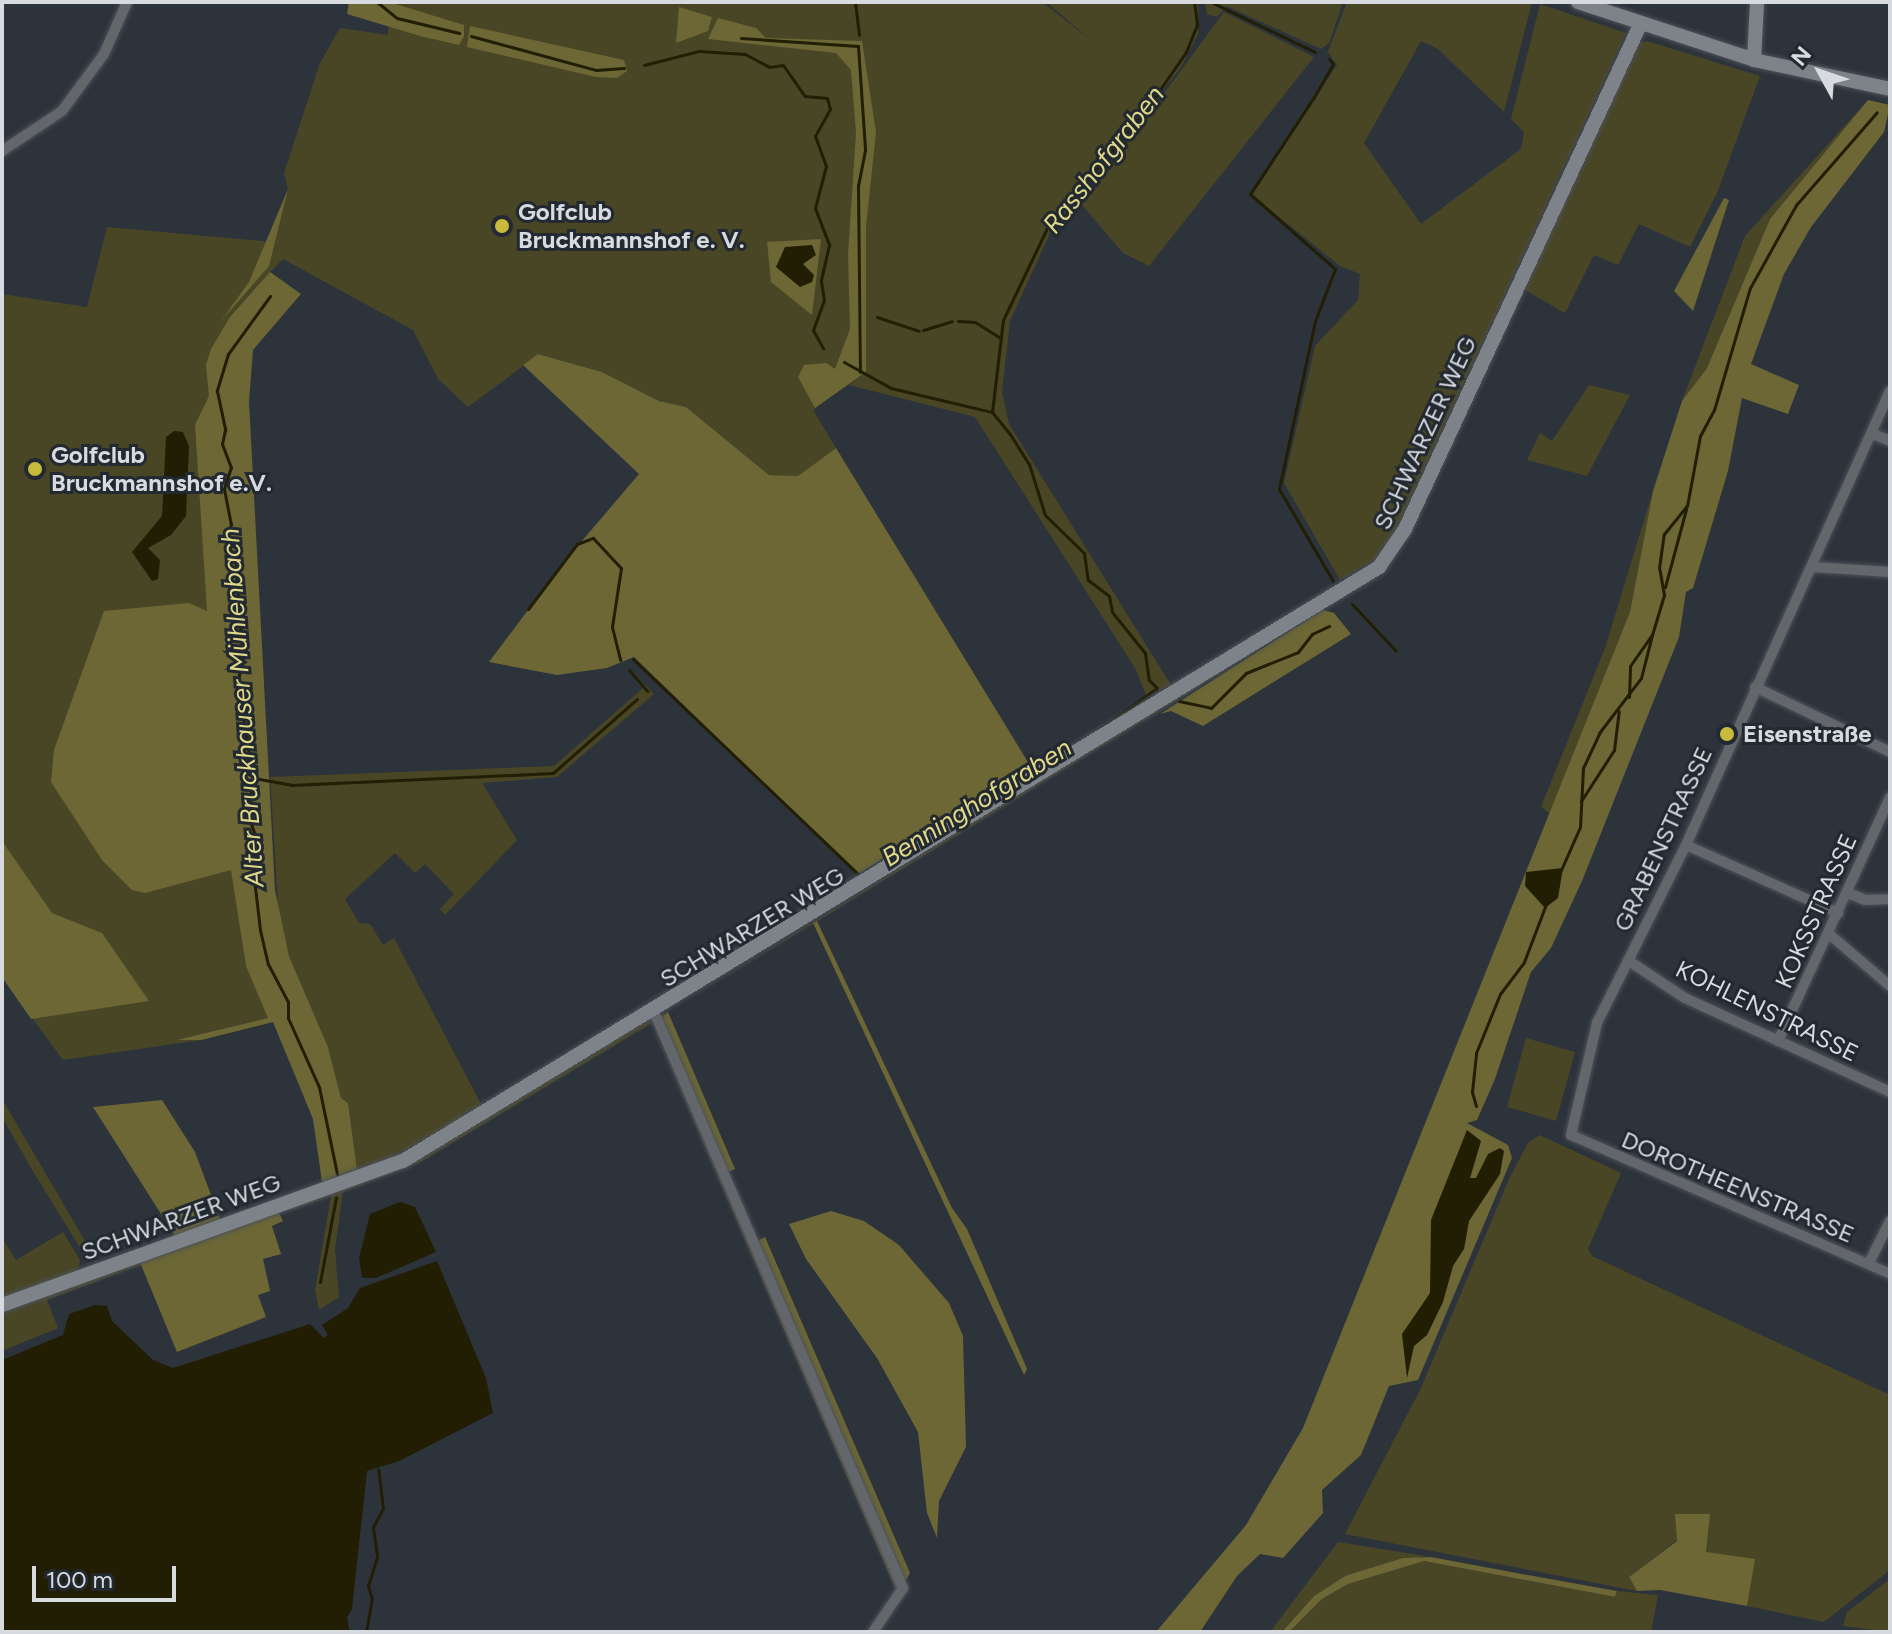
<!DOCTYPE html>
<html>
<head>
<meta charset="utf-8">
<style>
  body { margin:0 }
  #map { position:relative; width:1892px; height:1634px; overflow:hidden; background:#2d333b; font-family:Figtree,sans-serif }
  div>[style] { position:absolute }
  .green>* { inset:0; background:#494626 }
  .forest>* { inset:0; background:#6c6735 }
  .water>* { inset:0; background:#211e04 }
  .stream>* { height:3px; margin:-1.5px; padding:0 1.5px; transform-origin:1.5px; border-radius:1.5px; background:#211e04 }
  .roads { filter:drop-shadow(0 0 2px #4c5159) drop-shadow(0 0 2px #4c5159) }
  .street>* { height:10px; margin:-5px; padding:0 5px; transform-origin:5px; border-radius:5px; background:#63666a }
  .secondary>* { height:14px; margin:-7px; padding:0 7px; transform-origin:7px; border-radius:7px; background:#7e8389 }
  .dots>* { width:22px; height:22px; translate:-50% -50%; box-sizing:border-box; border:4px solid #232931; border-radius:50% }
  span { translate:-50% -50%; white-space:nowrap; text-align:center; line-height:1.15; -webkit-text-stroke:6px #232931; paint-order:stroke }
  .poi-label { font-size:24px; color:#d7dbe0; font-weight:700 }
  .left { translate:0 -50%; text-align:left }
  .street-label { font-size:24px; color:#d7dbe0 }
  .water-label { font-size:26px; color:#e0d889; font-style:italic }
  .frame { position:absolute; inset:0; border:4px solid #d7dbe0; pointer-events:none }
  .north { position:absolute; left:1780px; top:32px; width:80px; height:80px; -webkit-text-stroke:6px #232931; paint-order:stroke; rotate:310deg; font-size:22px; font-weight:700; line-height:32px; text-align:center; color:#d7dbe0 }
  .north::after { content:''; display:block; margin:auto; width:28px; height:36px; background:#d7dbe0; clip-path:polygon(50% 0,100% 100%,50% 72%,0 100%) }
  .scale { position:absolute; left:32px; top:1566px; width:144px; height:36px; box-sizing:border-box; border:4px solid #d7dbe0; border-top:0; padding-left:10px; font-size:24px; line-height:28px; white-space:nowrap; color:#d7dbe0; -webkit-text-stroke:6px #232931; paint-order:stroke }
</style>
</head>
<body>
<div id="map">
  <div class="green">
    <i style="clip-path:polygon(389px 2px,1042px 2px,1096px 44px,1046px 2px,1198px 2px,1198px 34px,1181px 67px,1052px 229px,1010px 321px,1002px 392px,1009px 424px,1171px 685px,1146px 695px,1135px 668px,975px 417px,849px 385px,865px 373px,858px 374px,813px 410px,836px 448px,798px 476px,769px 475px,686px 407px,659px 401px,602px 372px,539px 354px,468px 407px,438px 379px,413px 330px,283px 259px,270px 272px,283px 281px,223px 397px,216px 724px,246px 966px,273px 1022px,201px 1040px,63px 1060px,2px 977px,2px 294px,87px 307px,107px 227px,272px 242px,288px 189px,284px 173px,320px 63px,340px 28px,388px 35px)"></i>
    <i style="clip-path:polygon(1205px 2px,1343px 2px,1329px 43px,1321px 49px,1226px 6px,1217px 17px,1207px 14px)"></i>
    <i style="clip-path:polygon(1347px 2px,1532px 2px,1504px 112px,1438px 49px,1421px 41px,1364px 143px,1421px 224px,1521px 149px,1524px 132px,1511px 119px,1540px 4px,1626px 33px,1398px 525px,1374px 560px,1340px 580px,1284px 483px,1315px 346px,1358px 300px,1360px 274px,1340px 266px,1252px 195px,1337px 65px,1328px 52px)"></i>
    <i style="clip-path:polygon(1224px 12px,1314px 57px,1149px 266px,1123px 253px,1082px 205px)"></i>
    <i style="clip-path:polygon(1647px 41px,1760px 76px,1717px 193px,1690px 247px,1639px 224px,1618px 265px,1594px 255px,1565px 313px,1523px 289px,1637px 44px)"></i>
    <i style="clip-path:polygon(1868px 100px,1770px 219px,1707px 368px,1682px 401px,1745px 236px)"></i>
    <i style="clip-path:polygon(1589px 385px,1630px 395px,1587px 476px,1527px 460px,1540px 433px,1552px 441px)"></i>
    <i style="clip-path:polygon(1653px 491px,1630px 612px,1552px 815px,1541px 807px,1605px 648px)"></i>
    <i style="clip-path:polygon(1323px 610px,1159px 711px,661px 1017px,1312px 612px)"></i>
    <i style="clip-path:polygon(629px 669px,654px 694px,557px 777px,482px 783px,517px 840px,445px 915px,440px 909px,454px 894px,425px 864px,415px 873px,395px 853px,345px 899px,359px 923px,370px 924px,383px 945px,394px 938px,482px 1106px,400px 1153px,357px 1169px,348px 1103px,341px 1098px,328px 1047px,289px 956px,279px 919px,270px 777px,554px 766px,643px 688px)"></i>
    <i style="clip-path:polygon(646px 1021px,652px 1023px,419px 1163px,343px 1192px,335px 1249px,339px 1297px,319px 1310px,315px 1290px,331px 1196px,289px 1211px,289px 1206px,417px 1159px)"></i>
    <i style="clip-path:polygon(1526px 1038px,1575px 1052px,1556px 1121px,1507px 1107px)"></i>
    <i style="clip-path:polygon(2px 1099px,98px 1263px,85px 1256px,31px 1168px,2px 1117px)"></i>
    <i style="clip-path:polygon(1540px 1135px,1621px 1173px,1588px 1249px,1592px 1256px,1890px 1395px,1890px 1570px,1824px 1622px,1747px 1606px,1706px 1552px,1709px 1515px,1629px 1577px,1637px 1591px,1345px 1534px,1421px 1388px,1510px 1177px,1528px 1143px)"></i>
    <i style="clip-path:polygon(63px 1232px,80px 1260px,78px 1274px,2px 1302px,2px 1238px,16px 1260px)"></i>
    <i style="clip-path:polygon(139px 1260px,141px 1265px,47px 1300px,58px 1328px,2px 1351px,2px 1310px)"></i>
    <i style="clip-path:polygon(1338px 1542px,1425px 1556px,1345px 1576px,1314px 1596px,1282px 1632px,1270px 1632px)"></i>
    <i style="clip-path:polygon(1424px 1561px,1615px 1597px,1617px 1591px,1658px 1595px,1651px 1632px,1289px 1632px,1322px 1599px,1348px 1584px)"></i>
    <i style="clip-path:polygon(1890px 1579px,1890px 1632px,1843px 1626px,1847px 1612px)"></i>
  </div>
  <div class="forest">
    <i style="clip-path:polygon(349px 2px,389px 2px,464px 25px,464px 36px,459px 45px,420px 36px,347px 14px)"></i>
    <i style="clip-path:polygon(679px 7px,712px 17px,708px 31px,676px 43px)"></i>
    <i style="clip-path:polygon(718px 18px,756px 28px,766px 38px,862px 41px,876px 132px,866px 227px,866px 372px,815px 408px,798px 377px,804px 365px,826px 363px,835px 369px,850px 329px,848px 254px,856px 133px,851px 70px,836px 53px,708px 39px)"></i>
    <i style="clip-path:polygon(470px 26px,624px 60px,627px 71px,617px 78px,596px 77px,467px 47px)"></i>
    <i style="clip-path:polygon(1868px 100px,1890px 105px,1884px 132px,1811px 227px,1784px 274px,1751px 364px,1799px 385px,1788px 414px,1742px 398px,1728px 471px,1693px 588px,1686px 592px,1679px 637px,1582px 881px,1551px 948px,1531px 972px,1495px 1079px,1477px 1120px,1467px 1123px,1508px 1145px,1512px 1158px,1418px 1380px,1389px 1386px,1361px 1455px,1322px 1490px,1323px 1513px,1283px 1558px,1260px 1554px,1237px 1576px,1200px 1632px,1156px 1632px,1246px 1525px,1303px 1428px,1630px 612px,1653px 491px,1682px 401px,1707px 368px,1770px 219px)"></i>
    <i style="clip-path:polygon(288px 189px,269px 266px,221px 321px,249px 282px)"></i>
    <i style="clip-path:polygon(1724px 198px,1729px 200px,1693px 311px,1674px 291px)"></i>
    <i style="clip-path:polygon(821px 239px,812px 315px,771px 282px,767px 242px)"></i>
    <i style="clip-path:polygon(270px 272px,301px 294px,253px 350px,249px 402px,275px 890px,289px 956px,328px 1047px,341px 1098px,348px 1103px,357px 1169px,322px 1182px,313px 1119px,273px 1022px,201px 1040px,177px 1040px,268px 1018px,246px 966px,231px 870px,145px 893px,132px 890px,102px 860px,51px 782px,54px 750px,104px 611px,189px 603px,207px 611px,195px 425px,209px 396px,206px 365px,211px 349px,230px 317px)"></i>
    <i style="clip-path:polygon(538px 354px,602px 372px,659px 401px,686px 407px,769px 475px,798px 476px,836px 448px,1031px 767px,858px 874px,634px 657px,607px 668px,557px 675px,489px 662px,564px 562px,639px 474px,523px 365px)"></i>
    <i style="clip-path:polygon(1323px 610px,1334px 613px,1351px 634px,1203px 726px,1171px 711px,1160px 714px)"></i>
    <i style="clip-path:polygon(2px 841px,52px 913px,102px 933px,149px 1001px,31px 1019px,2px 977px)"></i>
    <i style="clip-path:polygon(817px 921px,952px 1208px,967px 1229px,1027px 1369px,1024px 1375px,813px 923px)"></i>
    <i style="clip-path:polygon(668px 1012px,735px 1169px,728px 1172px,661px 1017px)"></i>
    <i style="clip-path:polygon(652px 1023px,898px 1585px,897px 1592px)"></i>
    <i style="clip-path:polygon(162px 1100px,195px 1152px,220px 1219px,175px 1236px,93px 1107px)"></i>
    <i style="clip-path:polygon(278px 1211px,283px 1221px,272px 1226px,281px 1254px,263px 1259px,270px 1291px,258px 1295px,266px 1317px,177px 1352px,139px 1260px)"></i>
    <i style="clip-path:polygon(831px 1211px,864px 1221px,899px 1245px,949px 1303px,963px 1336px,966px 1447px,939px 1501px,937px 1538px,927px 1513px,918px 1432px,877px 1358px,806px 1259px,789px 1224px)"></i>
    <i style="clip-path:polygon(765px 1237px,910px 1573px,905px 1582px,758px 1241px)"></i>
    <i style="clip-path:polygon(1675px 1514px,1710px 1514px,1706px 1552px,1755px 1559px,1747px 1606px,1660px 1590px,1637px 1591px,1629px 1577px,1677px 1541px)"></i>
    <i style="clip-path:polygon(1431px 1557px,1528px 1575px,1617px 1591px,1615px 1597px,1424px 1561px,1348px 1584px,1322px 1599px,1289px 1632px,1282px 1632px,1314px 1596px,1345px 1576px,1403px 1558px)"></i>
  </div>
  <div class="water">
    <i style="clip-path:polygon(812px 245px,816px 255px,803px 264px,814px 275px,812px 282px,800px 287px,776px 267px,785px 247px)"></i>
    <i style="clip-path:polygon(174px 431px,183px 432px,189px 446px,186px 516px,171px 535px,148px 548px,160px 560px,158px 579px,152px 581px,132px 552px,162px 516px,166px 437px)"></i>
    <i style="clip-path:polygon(1563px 868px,1558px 898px,1545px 908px,1525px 886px,1526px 872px)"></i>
    <i style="clip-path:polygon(1467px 1130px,1481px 1141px,1470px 1178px,1476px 1178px,1488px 1154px,1500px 1148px,1504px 1151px,1500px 1174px,1469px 1221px,1464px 1249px,1453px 1266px,1443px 1302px,1427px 1335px,1414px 1346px,1407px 1378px,1402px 1334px,1430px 1293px,1431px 1220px)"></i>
    <i style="clip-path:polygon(400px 1202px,415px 1207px,436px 1252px,376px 1278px,362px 1278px,359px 1258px,370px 1214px)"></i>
    <i style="clip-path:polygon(437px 1261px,486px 1378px,493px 1413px,399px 1461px,367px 1471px,352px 1609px,347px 1618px,350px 1632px,2px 1632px,2px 1360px,63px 1335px,69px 1314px,95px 1305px,107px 1306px,112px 1321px,153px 1360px,173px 1368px,310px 1324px,324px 1338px,328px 1335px,322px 1325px,348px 1308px,360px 1288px)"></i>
  </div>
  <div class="stream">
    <i style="left:377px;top:2px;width:26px;rotate:39deg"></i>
    <i style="left:397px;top:18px;width:64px;rotate:13.6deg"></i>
    <i style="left:855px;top:2px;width:33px;rotate:83deg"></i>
    <i style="left:1211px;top:2px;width:115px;rotate:25.7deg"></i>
    <i style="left:471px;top:36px;width:130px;rotate:15.2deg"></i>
    <i style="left:596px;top:70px;width:28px;rotate:-4deg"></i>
    <i style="left:741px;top:38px;width:117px;rotate:3.9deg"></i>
    <i style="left:858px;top:46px;width:104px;rotate:86.1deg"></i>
    <i style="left:865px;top:150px;width:36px;rotate:101deg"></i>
    <i style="left:858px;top:185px;width:187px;rotate:89.4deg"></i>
    <i style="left:1329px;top:59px;width:6px;rotate:51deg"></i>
    <i style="left:1333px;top:64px;width:38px;rotate:120deg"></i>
    <i style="left:1314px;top:97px;width:116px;rotate:123.4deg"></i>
    <i style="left:1250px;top:194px;width:113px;rotate:41.4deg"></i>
    <i style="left:1335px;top:269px;width:56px;rotate:111deg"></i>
    <i style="left:1315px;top:321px;width:172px;rotate:102.1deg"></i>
    <i style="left:1279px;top:489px;width:107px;rotate:59.6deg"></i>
    <i style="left:644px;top:65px;width:57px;rotate:-14.3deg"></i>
    <i style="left:699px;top:51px;width:46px;rotate:3.7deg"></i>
    <i style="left:745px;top:54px;width:27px;rotate:28deg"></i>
    <i style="left:769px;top:67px;width:14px;rotate:-8deg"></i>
    <i style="left:783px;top:65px;width:38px;rotate:55deg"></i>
    <i style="left:805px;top:96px;width:22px;rotate:5deg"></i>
    <i style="left:827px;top:98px;width:11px;rotate:75deg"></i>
    <i style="left:830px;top:109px;width:31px;rotate:119deg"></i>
    <i style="left:815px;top:136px;width:32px;rotate:70deg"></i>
    <i style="left:826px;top:166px;width:43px;rotate:104.7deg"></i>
    <i style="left:815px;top:208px;width:40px;rotate:69deg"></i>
    <i style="left:829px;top:245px;width:37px;rotate:103deg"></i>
    <i style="left:821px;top:281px;width:19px;rotate:81deg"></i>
    <i style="left:824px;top:300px;width:32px;rotate:110deg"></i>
    <i style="left:813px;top:330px;width:21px;rotate:61deg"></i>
    <i style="left:270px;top:296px;width:72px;rotate:125.9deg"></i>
    <i style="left:228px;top:354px;width:39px;rotate:107deg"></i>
    <i style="left:217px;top:391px;width:40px;rotate:78deg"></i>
    <i style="left:225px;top:430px;width:14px;rotate:102deg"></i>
    <i style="left:222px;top:444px;width:25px;rotate:69deg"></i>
    <i style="left:231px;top:467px;width:23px;rotate:108deg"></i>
    <i style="left:224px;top:489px;width:36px;rotate:79deg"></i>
    <i style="left:231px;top:524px;width:17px;rotate:107deg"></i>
    <i style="left:226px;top:540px;width:21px;rotate:65deg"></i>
    <i style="left:235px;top:559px;width:101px;rotate:85.5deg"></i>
    <i style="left:243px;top:660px;width:24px;rotate:105deg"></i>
    <i style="left:237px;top:683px;width:96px;rotate:80.4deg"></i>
    <i style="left:253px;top:778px;width:37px;rotate:98deg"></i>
    <i style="left:248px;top:815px;width:24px;rotate:71deg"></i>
    <i style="left:256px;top:838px;width:23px;rotate:100deg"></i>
    <i style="left:252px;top:861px;width:69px;rotate:83.4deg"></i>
    <i style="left:260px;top:930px;width:35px;rotate:77deg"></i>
    <i style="left:268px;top:964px;width:43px;rotate:62.2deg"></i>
    <i style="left:288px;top:1002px;width:16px;rotate:90deg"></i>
    <i style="left:288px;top:1018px;width:76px;rotate:65.8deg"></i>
    <i style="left:319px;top:1087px;width:89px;rotate:78.3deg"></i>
    <i style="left:877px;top:317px;width:44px;rotate:18.4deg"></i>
    <i style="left:958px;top:321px;width:17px;rotate:3deg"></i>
    <i style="left:975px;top:322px;width:31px;rotate:32deg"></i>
    <i style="left:923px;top:330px;width:30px;rotate:-17deg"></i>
    <i style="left:844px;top:362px;width:54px;rotate:29deg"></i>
    <i style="left:891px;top:388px;width:104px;rotate:13.4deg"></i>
    <i style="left:992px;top:412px;width:28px;rotate:51deg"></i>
    <i style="left:1010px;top:434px;width:36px;rotate:58deg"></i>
    <i style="left:1029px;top:464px;width:53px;rotate:72.6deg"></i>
    <i style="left:1045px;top:515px;width:54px;rotate:44.3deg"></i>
    <i style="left:1084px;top:553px;width:27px;rotate:82deg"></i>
    <i style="left:1088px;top:580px;width:26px;rotate:37deg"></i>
    <i style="left:1109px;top:596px;width:16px;rotate:79deg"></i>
    <i style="left:1112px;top:612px;width:53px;rotate:51.2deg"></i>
    <i style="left:1145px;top:653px;width:27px;rotate:82deg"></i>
    <i style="left:1149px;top:680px;width:11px;rotate:45deg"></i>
    <i style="left:1157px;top:688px;width:76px;rotate:144.6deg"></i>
    <i style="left:992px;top:412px;width:93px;rotate:-83.2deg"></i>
    <i style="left:1003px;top:320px;width:102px;rotate:-64.4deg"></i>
    <i style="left:1047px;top:228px;width:153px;rotate:-50.1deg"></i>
    <i style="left:1145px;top:111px;width:72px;rotate:-55.2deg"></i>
    <i style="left:1186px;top:52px;width:29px;rotate:-68deg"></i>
    <i style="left:1197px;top:25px;width:23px;rotate:-97deg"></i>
    <i style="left:1665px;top:587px;width:81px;rotate:-74.9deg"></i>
    <i style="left:1352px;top:604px;width:64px;rotate:46.9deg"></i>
    <i style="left:528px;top:609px;width:81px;rotate:-53deg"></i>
    <i style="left:577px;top:544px;width:17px;rotate:-21deg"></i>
    <i style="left:593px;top:538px;width:41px;rotate:47deg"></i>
    <i style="left:621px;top:568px;width:60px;rotate:98.7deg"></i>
    <i style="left:612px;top:627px;width:34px;rotate:76deg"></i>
    <i style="left:633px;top:659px;width:314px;rotate:43.7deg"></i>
    <i style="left:629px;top:670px;width:28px;rotate:49deg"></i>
    <i style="left:1629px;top:697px;width:31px;rotate:-88deg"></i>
    <i style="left:1630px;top:666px;width:38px;rotate:-55deg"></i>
    <i style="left:1652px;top:635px;width:42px;rotate:-73.3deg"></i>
    <i style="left:1664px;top:595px;width:27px;rotate:-100deg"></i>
    <i style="left:1659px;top:568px;width:34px;rotate:-82deg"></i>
    <i style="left:1664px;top:534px;width:36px;rotate:-51deg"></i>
    <i style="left:1687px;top:506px;width:71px;rotate:-79.5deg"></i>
    <i style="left:1700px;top:436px;width:30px;rotate:-62deg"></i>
    <i style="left:1714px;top:410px;width:127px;rotate:-73.6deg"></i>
    <i style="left:1750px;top:288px;width:95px;rotate:-61deg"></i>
    <i style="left:1796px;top:205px;width:123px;rotate:-48.9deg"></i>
    <i style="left:1179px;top:701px;width:33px;rotate:12deg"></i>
    <i style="left:1211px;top:708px;width:49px;rotate:-45deg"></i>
    <i style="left:1246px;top:673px;width:56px;rotate:-22deg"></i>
    <i style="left:1298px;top:652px;width:23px;rotate:-52deg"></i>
    <i style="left:1312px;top:634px;width:19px;rotate:-25deg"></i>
    <i style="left:253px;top:778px;width:39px;rotate:10deg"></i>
    <i style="left:291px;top:785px;width:262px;rotate:-2.6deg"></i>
    <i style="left:553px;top:773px;width:112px;rotate:-41.4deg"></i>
    <i style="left:1581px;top:801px;width:61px;rotate:-57.1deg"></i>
    <i style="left:1614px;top:750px;width:39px;rotate:-83deg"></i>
    <i style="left:1561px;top:870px;width:47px;rotate:-66.2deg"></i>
    <i style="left:1580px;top:827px;width:59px;rotate:-87.1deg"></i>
    <i style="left:1583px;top:768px;width:38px;rotate:-65deg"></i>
    <i style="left:1599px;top:733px;width:69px;rotate:-52.6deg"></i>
    <i style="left:1641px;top:678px;width:44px;rotate:-75.7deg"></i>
    <i style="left:1476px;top:1106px;width:15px;rotate:-106deg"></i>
    <i style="left:1472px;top:1092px;width:39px;rotate:-84deg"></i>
    <i style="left:1476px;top:1053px;width:64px;rotate:-67.9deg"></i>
    <i style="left:1500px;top:994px;width:40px;rotate:-53deg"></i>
    <i style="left:1524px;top:962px;width:62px;rotate:-69.2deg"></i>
    <i style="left:320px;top:1282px;width:86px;rotate:-79.3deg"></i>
    <i style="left:366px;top:1632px;width:34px;rotate:-80deg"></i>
    <i style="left:372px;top:1599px;width:14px;rotate:-107deg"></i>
    <i style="left:368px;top:1586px;width:31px;rotate:-73deg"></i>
    <i style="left:377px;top:1556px;width:29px;rotate:-98deg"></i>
    <i style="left:373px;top:1527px;width:21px;rotate:-62deg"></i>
    <i style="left:383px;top:1508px;width:39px;rotate:-97deg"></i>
  </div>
  <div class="roads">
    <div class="street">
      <i style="left:2px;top:151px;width:72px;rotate:-33.7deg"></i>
      <i style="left:62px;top:111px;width:71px;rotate:-53.6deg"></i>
      <i style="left:104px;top:54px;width:57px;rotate:-66.1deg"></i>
      <i style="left:1890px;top:391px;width:498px;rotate:114.2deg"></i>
      <i style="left:1686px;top:845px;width:199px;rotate:116.6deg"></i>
      <i style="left:1597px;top:1023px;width:115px;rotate:103.1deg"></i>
      <i style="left:1571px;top:1135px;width:348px;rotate:23.5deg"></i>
      <i style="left:1873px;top:434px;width:18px;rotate:22deg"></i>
      <i style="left:1813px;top:567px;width:77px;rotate:3.7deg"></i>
      <i style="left:1755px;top:687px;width:150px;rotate:25.7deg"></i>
      <i style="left:1686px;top:845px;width:167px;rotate:24.1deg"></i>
      <i style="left:1848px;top:893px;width:18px;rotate:22deg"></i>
      <i style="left:1865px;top:900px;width:25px;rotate:-2deg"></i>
      <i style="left:1828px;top:933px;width:82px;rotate:40.5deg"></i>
      <i style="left:1629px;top:961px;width:67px;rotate:33.5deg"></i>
      <i style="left:1685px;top:998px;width:226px;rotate:24.6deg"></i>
      <i style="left:654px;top:1012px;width:628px;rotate:66.62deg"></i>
      <i style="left:903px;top:1588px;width:53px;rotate:124.3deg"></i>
      <i style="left:1778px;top:1041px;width:268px;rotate:-65.3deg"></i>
      <i style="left:1869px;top:1263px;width:47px;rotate:-63.4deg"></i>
    </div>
    <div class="secondary">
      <i style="left:1578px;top:2px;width:185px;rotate:18.2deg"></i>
      <i style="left:1754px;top:60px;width:139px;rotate:12deg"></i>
      <i style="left:1754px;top:60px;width:58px;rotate:-87deg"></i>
      <i style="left:2px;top:1305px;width:426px;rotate:-19.8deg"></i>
      <i style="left:403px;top:1161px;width:1143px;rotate:-31.32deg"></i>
      <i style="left:1379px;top:567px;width:46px;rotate:-55.6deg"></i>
      <i style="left:1405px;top:529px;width:558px;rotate:-65deg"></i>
    </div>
  </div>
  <div class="dots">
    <i style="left:502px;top:226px;background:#c8bb3b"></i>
    <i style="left:35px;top:469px;background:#c8bb3b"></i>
    <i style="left:1727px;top:734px;background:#c8bb3b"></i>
  </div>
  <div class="poi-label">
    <span class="left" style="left:518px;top:226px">Golfclub<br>Bruckmannshof e. V.</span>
    <span class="left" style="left:51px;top:469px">Golfclub<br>Bruckmannshof e.V.</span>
    <span class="left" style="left:1743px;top:734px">Eisenstraße</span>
  </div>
  <div class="street-label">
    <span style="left:1425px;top:433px;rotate:-65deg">SCHWARZER WEG</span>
    <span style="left:1663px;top:839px;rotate:-65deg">GRABENSTRASSE</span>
    <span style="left:1816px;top:911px;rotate:-66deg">KOKSSTRASSE</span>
    <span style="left:752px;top:927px;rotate:-31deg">SCHWARZER WEG</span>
    <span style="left:1767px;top:1011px;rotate:26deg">KOHLENSTRASSE</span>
    <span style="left:1738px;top:1187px;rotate:23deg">DOROTHEENSTRASSE</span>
    <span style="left:181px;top:1217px;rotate:-20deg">SCHWARZER WEG</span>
  </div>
  <div class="water-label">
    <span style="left:1104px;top:160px;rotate:-52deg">Rasshofgraben</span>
    <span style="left:243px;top:708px;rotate:-94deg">Alter Bruckhauser Mühlenbach</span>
    <span style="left:977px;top:803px;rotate:-32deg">Benninghofgraben</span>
  </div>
  <div class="frame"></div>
  <div class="north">N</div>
  <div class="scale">100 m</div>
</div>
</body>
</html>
